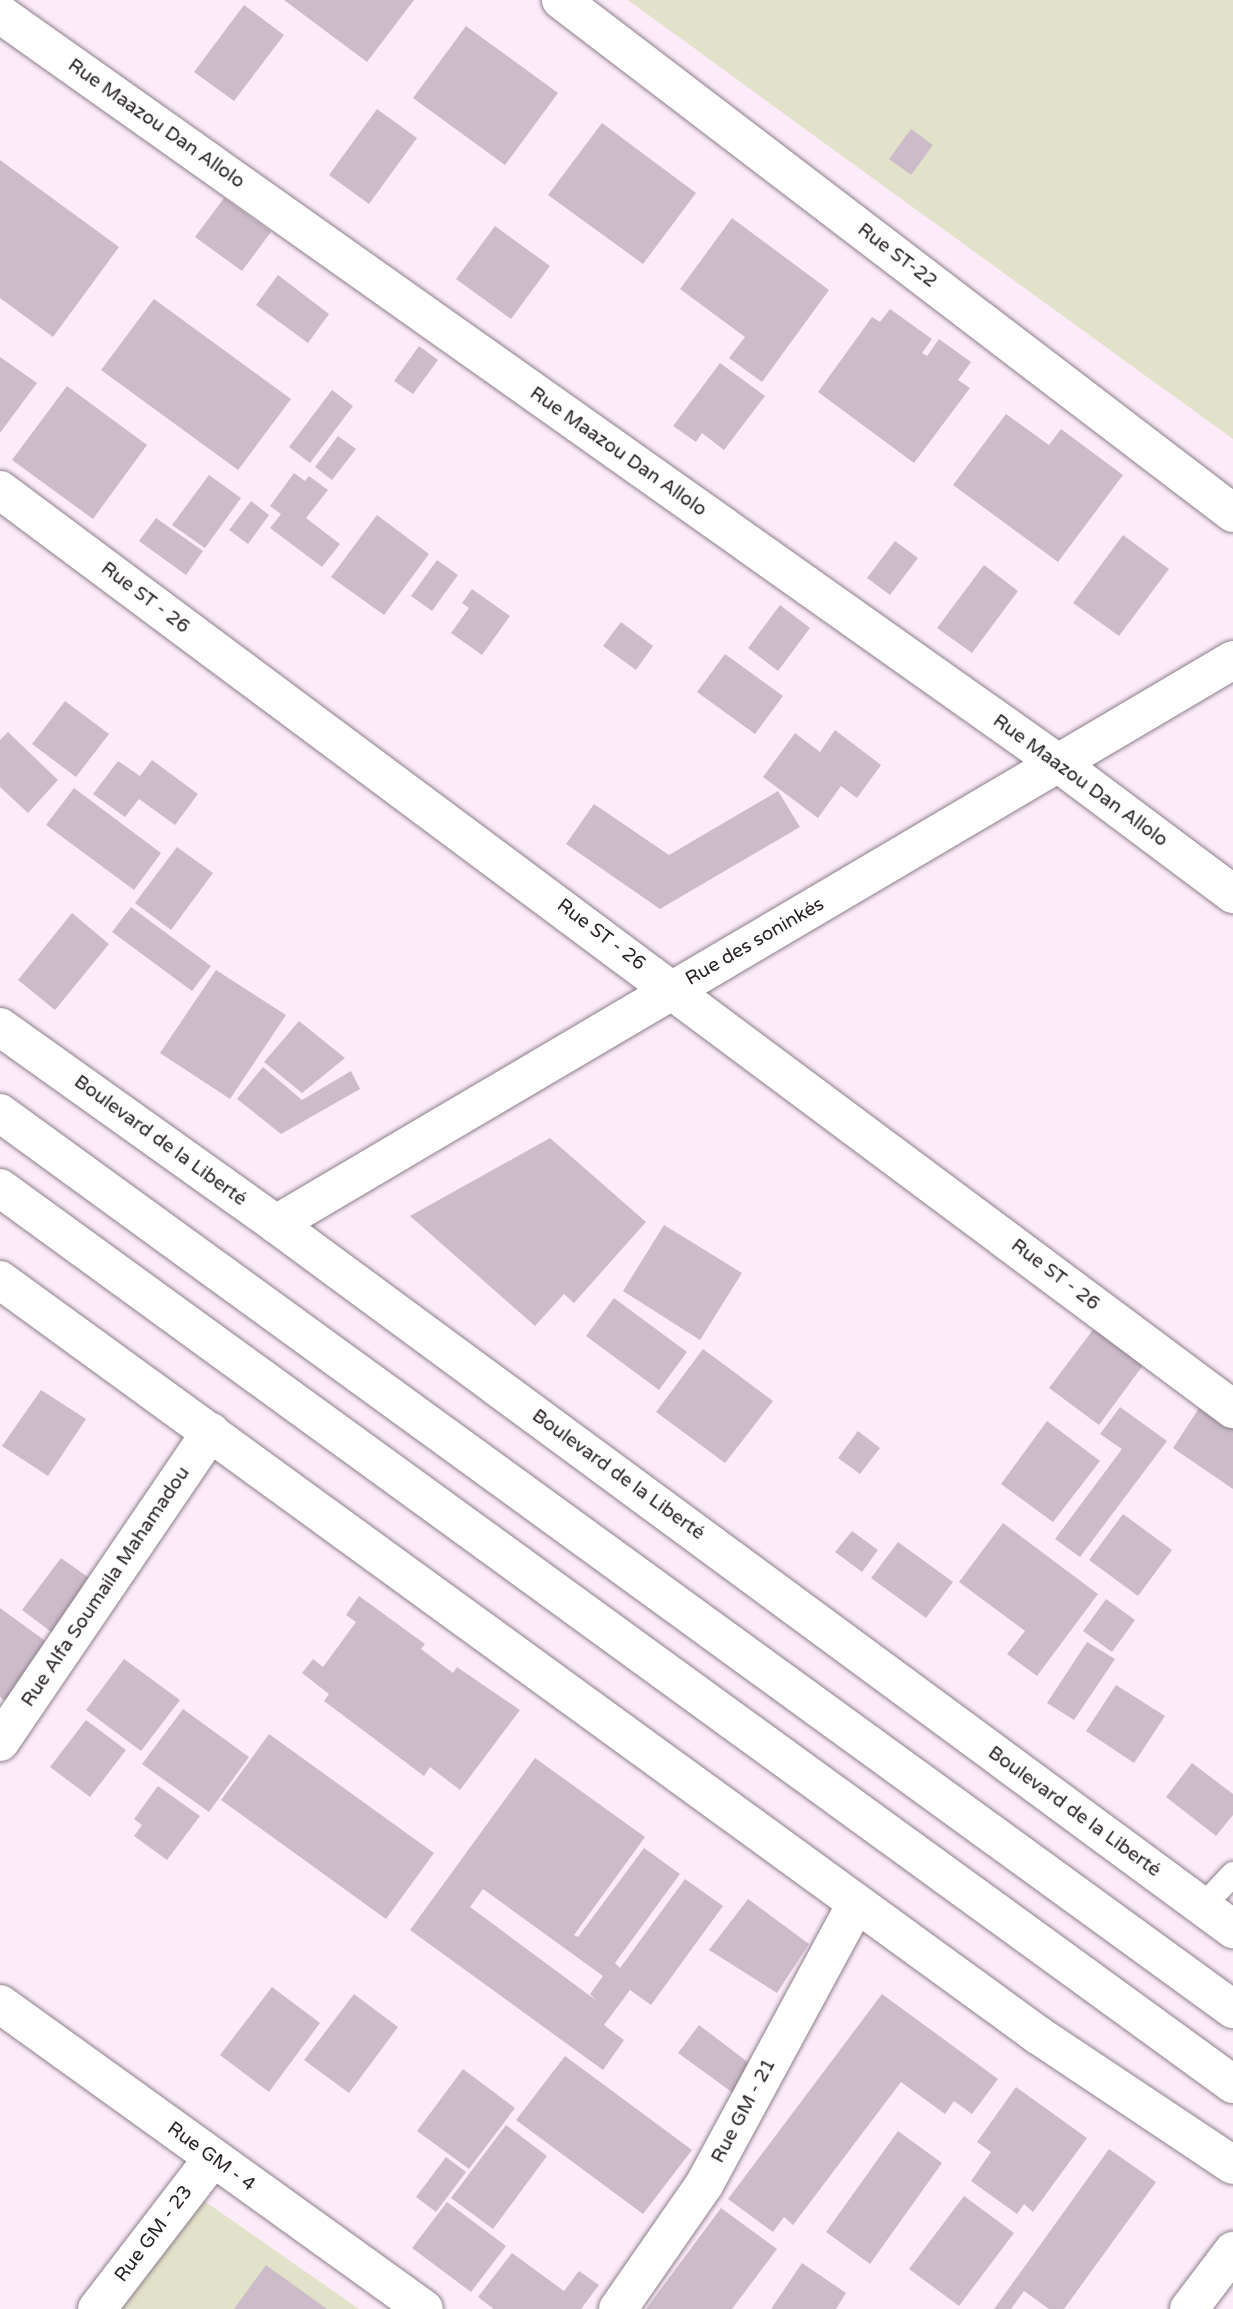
<!DOCTYPE html>
<html>
<head>
<meta charset="utf-8">
<style>
  body { margin:0 }
  #map { position:relative; width:1233px; height:2309px; overflow:hidden; background:#fcecf9; font-family:"Varela Round",sans-serif }
  div>[style] { position:absolute }
  .green>* { inset:0; background:#e2e1c9 }
  .building>* { inset:0; background:#ccbcc9 }
  .roads { filter:drop-shadow(0 0 2px #8c7e8a) drop-shadow(0 0 2px #8c7e8a) }
  .service>* { height:24px; margin:-12px; padding:0 12px; transform-origin:12px; border-radius:12px; background:#fff }
  .minor>* { height:38px; margin:-19px; padding:0 19px; transform-origin:19px; border-radius:19px; background:#fff }
  .tertiary>* { height:38px; margin:-19px; padding:0 19px; transform-origin:19px; border-radius:19px; background:#fff }
  .secondary>* { height:38px; margin:-19px; padding:0 19px; transform-origin:19px; border-radius:19px; background:#fff }
  .trunk>* { height:38px; margin:-19px; padding:0 19px; transform-origin:19px; border-radius:19px; background:#fff }
  span { translate:-50% -50%; white-space:nowrap; text-align:center; line-height:1.15; -webkit-text-stroke:6px #fff; paint-order:stroke }
  .street-label { font-size:19px; color:#272126 }
</style>
</head>
<body>
<div id="map">
  <div class="green">
    <i style="clip-path:polygon(628px 0,1233px 0,1233px 439px,838px 153px)"></i>
    <i style="clip-path:polygon(193px 2193px,359px 2309px,111px 2309px)"></i>
  </div>
  <div class="building">
    <i style="clip-path:polygon(284px 0,414px 0,367px 62px)"></i>
    <i style="clip-path:polygon(244px 5px,284px 35px,234px 101px,194px 72px)"></i>
    <i style="clip-path:polygon(466px 26px,558px 93px,505px 165px,413px 98px)"></i>
    <i style="clip-path:polygon(377px 109px,417px 138px,369px 204px,329px 175px)"></i>
    <i style="clip-path:polygon(602px 123px,696px 193px,643px 264px,548px 195px)"></i>
    <i style="clip-path:polygon(911px 129px,933px 145px,911px 175px,889px 159px)"></i>
    <i style="clip-path:polygon(0 160px,119px 247px,53px 337px,0 298px)"></i>
    <i style="clip-path:polygon(224px 198px,271px 232px,242px 271px,195px 237px)"></i>
    <i style="clip-path:polygon(732px 218px,829px 290px,762px 382px,729px 358px,745px 337px,680px 289px)"></i>
    <i style="clip-path:polygon(495px 226px,550px 266px,511px 319px,456px 279px)"></i>
    <i style="clip-path:polygon(278px 275px,329px 314px,308px 343px,256px 305px)"></i>
    <i style="clip-path:polygon(154px 299px,291px 399px,238px 470px,101px 370px)"></i>
    <i style="clip-path:polygon(890px 309px,932px 339px,922px 353px,927px 356px,939px 339px,971px 362px,958px 380px,970px 388px,914px 463px,818px 392px,872px 317px,880px 322px)"></i>
    <i style="clip-path:polygon(419px 346px,438px 360px,413px 394px,394px 381px)"></i>
    <i style="clip-path:polygon(0 357px,37px 383px,0 433px)"></i>
    <i style="clip-path:polygon(720px 363px,765px 396px,724px 450px,702px 433px,696px 442px,673px 426px)"></i>
    <i style="clip-path:polygon(67px 386px,147px 445px,93px 519px,12px 460px)"></i>
    <i style="clip-path:polygon(332px 390px,353px 406px,310px 463px,289px 447px)"></i>
    <i style="clip-path:polygon(1006px 414px,1049px 445px,1061px 429px,1123px 475px,1058px 562px,953px 485px)"></i>
    <i style="clip-path:polygon(338px 436px,356px 449px,332px 480px,315px 467px)"></i>
    <i style="clip-path:polygon(294px 473px,305px 481px,309px 476px,328px 490px,306px 518px,340px 544px,322px 567px,270px 528px,281px 514px,270px 506px)"></i>
    <i style="clip-path:polygon(209px 475px,241px 498px,205px 548px,172px 525px)"></i>
    <i style="clip-path:polygon(251px 501px,269px 515px,248px 544px,229px 530px)"></i>
    <i style="clip-path:polygon(377px 515px,429px 554px,384px 615px,331px 577px)"></i>
    <i style="clip-path:polygon(156px 518px,203px 551px,186px 575px,139px 541px)"></i>
    <i style="clip-path:polygon(1123px 535px,1169px 569px,1119px 636px,1073px 603px)"></i>
    <i style="clip-path:polygon(895px 541px,918px 558px,890px 595px,867px 578px)"></i>
    <i style="clip-path:polygon(437px 560px,458px 575px,432px 611px,411px 596px)"></i>
    <i style="clip-path:polygon(984px 565px,1018px 591px,972px 653px,937px 628px)"></i>
    <i style="clip-path:polygon(472px 589px,510px 616px,482px 655px,451px 633px,469px 608px,462px 603px)"></i>
    <i style="clip-path:polygon(780px 605px,810px 628px,778px 671px,748px 648px)"></i>
    <i style="clip-path:polygon(621px 622px,653px 646px,636px 670px,603px 646px)"></i>
    <i style="clip-path:polygon(725px 654px,783px 696px,755px 734px,697px 692px)"></i>
    <i style="clip-path:polygon(65px 701px,109px 734px,76px 777px,32px 744px)"></i>
    <i style="clip-path:polygon(835px 730px,881px 765px,857px 798px,841px 786px,818px 818px,763px 777px,795px 733px,820px 752px)"></i>
    <i style="clip-path:polygon(8px 732px,58px 780px,28px 813px,0 787px,0 740px)"></i>
    <i style="clip-path:polygon(152px 760px,198px 794px,175px 825px,139px 799px,125px 817px,93px 794px,118px 761px,140px 776px)"></i>
    <i style="clip-path:polygon(74px 788px,161px 853px,134px 890px,46px 825px)"></i>
    <i style="clip-path:polygon(778px 791px,800px 827px,660px 909px,566px 844px,594px 804px,669px 855px)"></i>
    <i style="clip-path:polygon(177px 847px,213px 873px,171px 930px,135px 903px)"></i>
    <i style="clip-path:polygon(131px 907px,211px 966px,192px 991px,112px 932px)"></i>
    <i style="clip-path:polygon(72px 913px,109px 944px,55px 1010px,18px 980px)"></i>
    <i style="clip-path:polygon(216px 970px,286px 1015px,230px 1099px,160px 1053px)"></i>
    <i style="clip-path:polygon(299px 1021px,345px 1058px,302px 1093px,264px 1062px)"></i>
    <i style="clip-path:polygon(263px 1067px,302px 1100px,351px 1071px,360px 1089px,281px 1134px,237px 1099px)"></i>
    <i style="clip-path:polygon(550px 1138px,646px 1222px,574px 1303px,564px 1294px,535px 1326px,410px 1216px)"></i>
    <i style="clip-path:polygon(664px 1225px,742px 1273px,700px 1340px,623px 1291px)"></i>
    <i style="clip-path:polygon(614px 1298px,687px 1352px,659px 1390px,586px 1336px)"></i>
    <i style="clip-path:polygon(1095px 1327px,1144px 1364px,1099px 1425px,1049px 1388px)"></i>
    <i style="clip-path:polygon(703px 1349px,773px 1401px,725px 1463px,656px 1412px)"></i>
    <i style="clip-path:polygon(41px 1390px,86px 1419px,48px 1476px,2px 1446px)"></i>
    <i style="clip-path:polygon(1201px 1405px,1233px 1427px,1233px 1489px,1173px 1448px)"></i>
    <i style="clip-path:polygon(1120px 1407px,1167px 1441px,1080px 1557px,1055px 1539px,1122px 1449px,1100px 1434px)"></i>
    <i style="clip-path:polygon(1047px 1421px,1100px 1461px,1053px 1522px,1001px 1484px)"></i>
    <i style="clip-path:polygon(858px 1431px,880px 1448px,860px 1474px,838px 1458px)"></i>
    <i style="clip-path:polygon(1123px 1514px,1172px 1550px,1138px 1596px,1089px 1560px)"></i>
    <i style="clip-path:polygon(1003px 1523px,1098px 1594px,1037px 1676px,1007px 1654px,1025px 1631px,959px 1582px)"></i>
    <i style="clip-path:polygon(852px 1531px,878px 1550px,862px 1572px,835px 1552px)"></i>
    <i style="clip-path:polygon(898px 1542px,953px 1582px,926px 1618px,871px 1578px)"></i>
    <i style="clip-path:polygon(61px 1558px,102px 1587px,62px 1640px,22px 1610px)"></i>
    <i style="clip-path:polygon(359px 1596px,425px 1644px,421px 1649px,453px 1673px,457px 1667px,520px 1710px,460px 1790px,430px 1767px,424px 1776px,324px 1701px,329px 1694px,302px 1673px,313px 1659px,323px 1667px,356px 1622px,346px 1615px)"></i>
    <i style="clip-path:polygon(1106px 1599px,1135px 1620px,1112px 1652px,1083px 1631px)"></i>
    <i style="clip-path:polygon(0 1608px,51px 1645px,8px 1703px,0 1697px)"></i>
    <i style="clip-path:polygon(1087px 1642px,1115px 1659px,1074px 1720px,1047px 1703px)"></i>
    <i style="clip-path:polygon(124px 1659px,180px 1700px,141px 1751px,86px 1710px)"></i>
    <i style="clip-path:polygon(1116px 1685px,1165px 1716px,1134px 1763px,1086px 1731px)"></i>
    <i style="clip-path:polygon(183px 1709px,249px 1757px,209px 1812px,142px 1764px)"></i>
    <i style="clip-path:polygon(86px 1720px,126px 1750px,90px 1797px,50px 1767px)"></i>
    <i style="clip-path:polygon(269px 1734px,434px 1853px,386px 1919px,221px 1800px)"></i>
    <i style="clip-path:polygon(evenodd,535px 1758px,645px 1837px,574px 1935px,578px 1937px,644px 1848px,680px 1874px,615px 1963px,620px 1968px,685px 1879px,723px 1906px,651px 2005px,630px 1990px,604px 2025px,624px 2040px,603px 2070px,410px 1930px,535px 1758px,483px 1889px,603px 1976px,590px 1994px,597px 2001px,470px 1907px,483px 1889px)"></i>
    <i style="clip-path:polygon(1192px 1763px,1233px 1794px,1233px 1815px,1216px 1836px,1166px 1797px)"></i>
    <i style="clip-path:polygon(158px 1786px,200px 1816px,167px 1860px,134px 1836px,142px 1825px,134px 1819px)"></i>
    <i style="clip-path:polygon(748px 1899px,809px 1944px,777px 1993px,709px 1950px)"></i>
    <i style="clip-path:polygon(272px 1987px,320px 2023px,269px 2092px,220px 2055px)"></i>
    <i style="clip-path:polygon(354px 1994px,398px 2027px,349px 2093px,304px 2060px)"></i>
    <i style="clip-path:polygon(882px 1994px,998px 2079px,972px 2114px,954px 2101px,945px 2114px,901px 2082px,793px 2225px,784px 2217px,773px 2232px,728px 2199px)"></i>
    <i style="clip-path:polygon(699px 2025px,753px 2066px,733px 2093px,678px 2053px)"></i>
    <i style="clip-path:polygon(565px 2056px,692px 2150px,643px 2214px,516px 2120px)"></i>
    <i style="clip-path:polygon(463px 2069px,515px 2108px,469px 2169px,417px 2131px)"></i>
    <i style="clip-path:polygon(1016px 2087px,1087px 2138px,1033px 2212px,1024px 2204px,1017px 2214px,971px 2181px,991px 2152px,977px 2142px)"></i>
    <i style="clip-path:polygon(506px 2125px,547px 2156px,493px 2229px,451px 2198px)"></i>
    <i style="clip-path:polygon(898px 2131px,942px 2163px,870px 2264px,826px 2232px)"></i>
    <i style="clip-path:polygon(1109px 2149px,1156px 2182px,1064px 2309px,1049px 2309px,1024px 2291px,1011px 2309px,994px 2309px)"></i>
    <i style="clip-path:polygon(446px 2157px,466px 2172px,436px 2212px,416px 2197px)"></i>
    <i style="clip-path:polygon(964px 2196px,1014px 2233px,959px 2306px,909px 2269px)"></i>
    <i style="clip-path:polygon(447px 2202px,506px 2246px,471px 2292px,412px 2248px)"></i>
    <i style="clip-path:polygon(721px 2208px,777px 2249px,732px 2309px,646px 2309px)"></i>
    <i style="clip-path:polygon(512px 2253px,564px 2291px,579px 2271px,599px 2285px,581px 2309px,494px 2309px,478px 2297px)"></i>
    <i style="clip-path:polygon(802px 2263px,846px 2293px,836px 2309px,771px 2309px)"></i>
    <i style="clip-path:polygon(266px 2265px,327px 2309px,234px 2309px)"></i>
  </div>
  <div class="roads">
    <div class="service">
      <i style="left:1203px;top:1906px;width:44px;rotate:-46.8deg"></i>
    </div>
    <div class="minor">
      <i style="left:561px;top:0;width:845px;rotate:37.36deg"></i>
      <i style="left:0;top:14px;width:1296px;rotate:35.3deg"></i>
      <i style="left:1058px;top:763px;width:219px;rotate:36.8deg"></i>
      <i style="left:0;top:490px;width:1538px;rotate:36.7deg"></i>
      <i style="left:0;top:1742px;width:375px;rotate:-55.8deg"></i>
      <i style="left:0;top:2004px;width:522px;rotate:35.73deg"></i>
      <i style="left:97px;top:2309px;width:189px;rotate:-52.5deg"></i>
      <i style="left:618px;top:2309px;width:151px;rotate:-55.3deg"></i>
      <i style="left:704px;top:2185px;width:319px;rotate:-61.6deg"></i>
    </div>
    <div class="tertiary">
      <i style="left:276px;top:1224px;width:1111px;rotate:-30.51deg"></i>
      <i style="left:1189px;top:2309px;width:73px;rotate:-52.8deg"></i>
    </div>
    <div class="secondary">
      <i style="left:0;top:1027px;width:339px;rotate:35.5deg"></i>
      <i style="left:276px;top:1224px;width:1189px;rotate:36.38deg"></i>
      <i style="left:0;top:1280px;width:1284px;rotate:36.03deg"></i>
      <i style="left:1038px;top:2035px;width:234px;rotate:33.7deg"></i>
    </div>
    <div class="trunk">
      <i style="left:0;top:1113px;width:1524px;rotate:36.01deg"></i>
      <i style="left:0;top:1188px;width:1524px;rotate:36.01deg"></i>
    </div>
  </div>
  <div class="street-label">
    <span style="left:156px;top:124px;rotate:35deg">Rue Maazou Dan Allolo</span>
    <span style="left:897px;top:256px;rotate:37deg">Rue ST-22</span>
    <span style="left:618px;top:452px;rotate:35deg">Rue Maazou Dan Allolo</span>
    <span style="left:145px;top:598px;rotate:37deg">Rue ST - 26</span>
    <span style="left:1080px;top:781px;rotate:36deg">Rue Maazou Dan Allolo</span>
    <span style="left:601px;top:935px;rotate:37deg">Rue ST - 26</span>
    <span style="left:755px;top:942px;rotate:-30deg">Rue des soninkés</span>
    <span style="left:160px;top:1141px;rotate:36deg">Boulevard de la Liberté</span>
    <span style="left:1055px;top:1275px;rotate:37deg">Rue ST - 26</span>
    <span style="left:618px;top:1475px;rotate:36deg">Boulevard de la Liberté</span>
    <span style="left:106px;top:1587px;rotate:-56deg">Rue Alfa Soumaila Mahamadou</span>
    <span style="left:1074px;top:1812px;rotate:36deg">Boulevard de la Liberté</span>
    <span style="left:744px;top:2111px;rotate:-62deg">Rue GM - 21</span>
    <span style="left:211px;top:2157px;rotate:36deg">Rue GM - 4</span>
    <span style="left:154px;top:2234px;rotate:-53deg">Rue GM - 23</span>
  </div>
</div>
</body>
</html>
